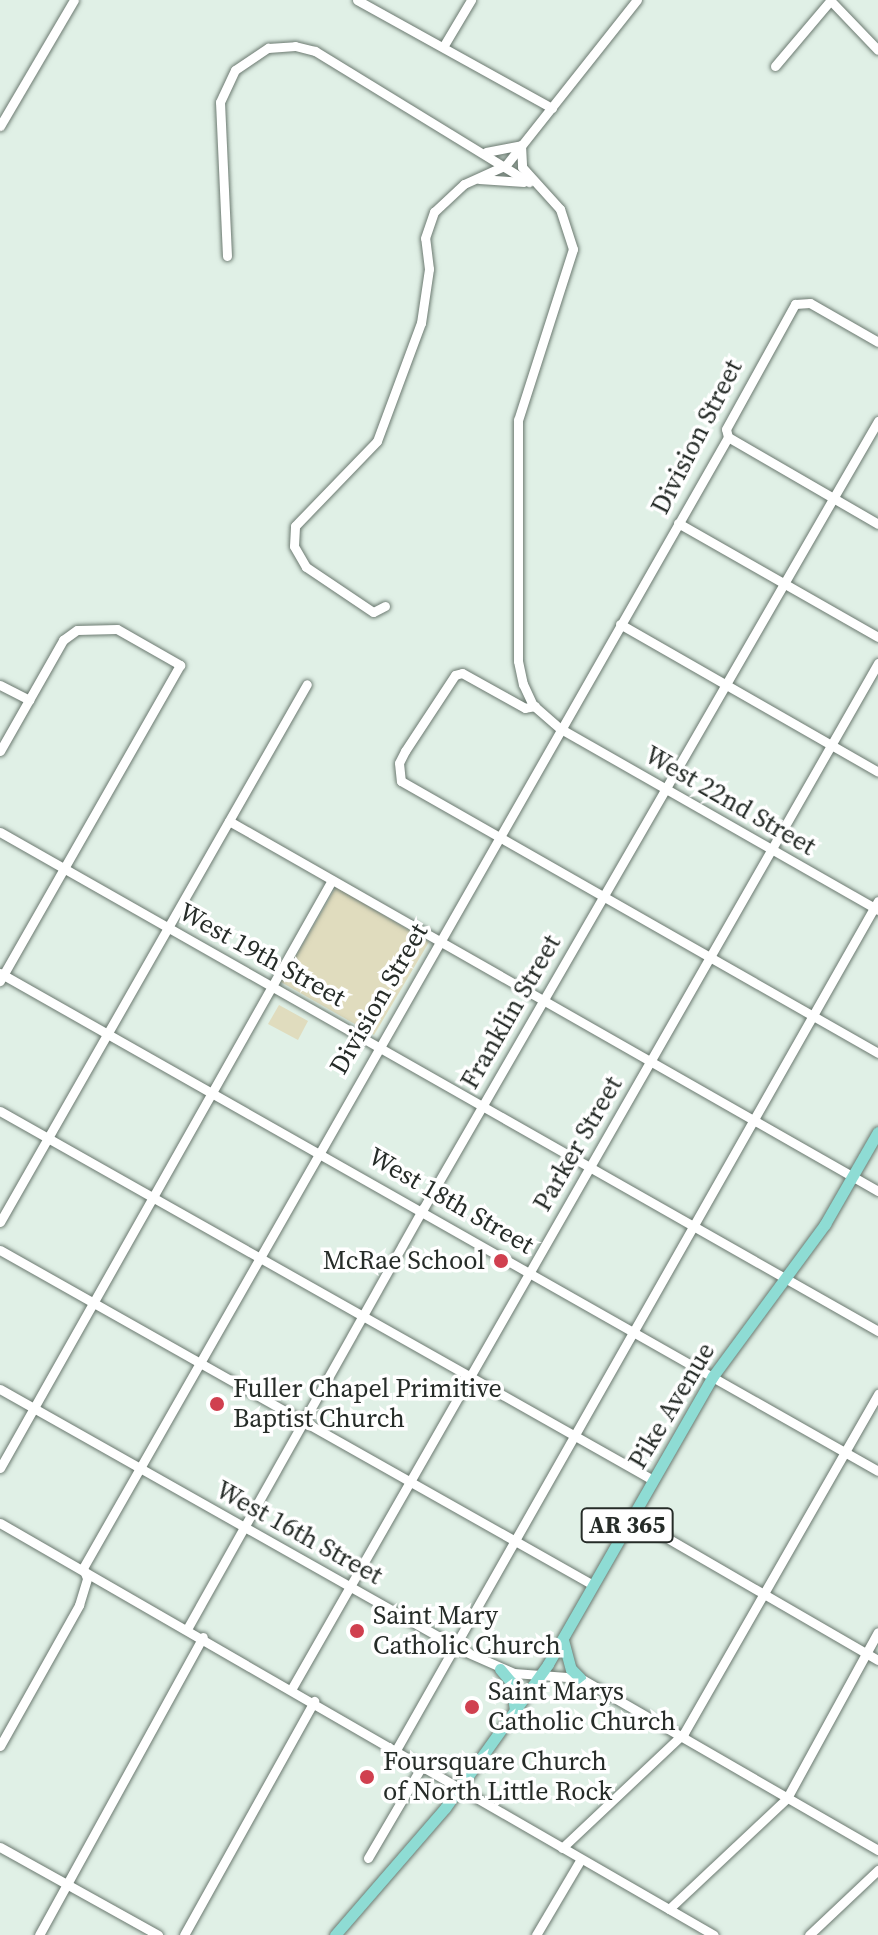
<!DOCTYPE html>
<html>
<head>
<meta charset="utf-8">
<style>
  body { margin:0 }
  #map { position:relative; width:878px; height:1935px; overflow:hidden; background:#e0f0e6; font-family:"Source Serif 4",serif }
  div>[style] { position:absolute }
  .green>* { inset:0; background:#e0dcbe }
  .roads { filter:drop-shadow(0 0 2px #6b7970) drop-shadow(0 0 2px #6b7970) }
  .minor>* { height:9px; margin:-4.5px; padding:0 4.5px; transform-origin:4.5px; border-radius:4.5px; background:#fff }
  .major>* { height:11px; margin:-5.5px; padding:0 5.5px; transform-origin:5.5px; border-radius:5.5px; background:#8edcd4 }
  .dots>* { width:22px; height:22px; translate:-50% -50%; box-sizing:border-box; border:4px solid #fff; border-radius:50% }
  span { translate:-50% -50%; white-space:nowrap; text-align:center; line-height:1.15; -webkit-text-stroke:7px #fff; paint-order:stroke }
  .shield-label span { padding:2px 6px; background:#fff; border:2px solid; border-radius:6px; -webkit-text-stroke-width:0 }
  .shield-label { font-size:24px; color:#262c28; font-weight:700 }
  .street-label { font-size:26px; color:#262c28 }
  .poi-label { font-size:26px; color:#262c28 }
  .right { translate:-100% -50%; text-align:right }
  .left { translate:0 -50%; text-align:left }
</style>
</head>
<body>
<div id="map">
  <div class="green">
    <i style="clip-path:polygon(336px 887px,429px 942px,374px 1035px,281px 982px)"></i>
    <i style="clip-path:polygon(279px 1005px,308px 1021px,298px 1040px,268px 1024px)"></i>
  </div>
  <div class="roads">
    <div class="minor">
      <i style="left:357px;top:0;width:223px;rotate:29deg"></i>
      <i style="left:830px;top:0;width:69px;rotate:46.2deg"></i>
      <i style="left:443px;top:47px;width:55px;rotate:-59.2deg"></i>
      <i style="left:775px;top:66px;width:85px;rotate:-49.8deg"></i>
      <i style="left:0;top:126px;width:146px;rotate:-59.6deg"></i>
      <i style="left:521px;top:145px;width:22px;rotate:87deg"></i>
      <i style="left:522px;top:167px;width:57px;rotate:47.9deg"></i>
      <i style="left:560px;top:209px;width:42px;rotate:72deg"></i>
      <i style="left:573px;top:249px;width:180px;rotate:107.8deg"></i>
      <i style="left:518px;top:420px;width:241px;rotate:90deg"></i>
      <i style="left:518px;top:661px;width:24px;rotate:78deg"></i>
      <i style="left:523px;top:684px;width:23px;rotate:65deg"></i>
      <i style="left:533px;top:705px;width:37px;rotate:41deg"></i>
      <i style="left:561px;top:729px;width:365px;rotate:29.7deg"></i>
      <i style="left:486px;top:152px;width:36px;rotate:-11deg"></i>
      <i style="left:479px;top:179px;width:45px;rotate:3.8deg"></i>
      <i style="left:227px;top:256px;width:154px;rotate:-92.6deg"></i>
      <i style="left:220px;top:102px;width:35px;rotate:-65deg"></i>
      <i style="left:235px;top:70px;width:40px;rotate:-34deg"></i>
      <i style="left:268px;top:48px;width:27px;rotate:-4deg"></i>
      <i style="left:295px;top:46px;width:21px;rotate:14deg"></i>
      <i style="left:315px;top:51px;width:251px;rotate:31.5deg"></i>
      <i style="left:728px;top:437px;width:173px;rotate:30.1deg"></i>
      <i style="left:678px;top:523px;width:230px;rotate:29.7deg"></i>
      <i style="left:385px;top:606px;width:13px;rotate:153deg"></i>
      <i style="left:373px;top:612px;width:81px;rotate:-146.1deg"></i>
      <i style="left:306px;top:567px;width:24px;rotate:-120deg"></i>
      <i style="left:294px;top:546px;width:20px;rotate:-87deg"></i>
      <i style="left:295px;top:526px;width:118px;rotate:-46deg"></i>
      <i style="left:377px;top:441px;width:126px;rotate:-69.6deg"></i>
      <i style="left:421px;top:323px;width:55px;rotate:-81.6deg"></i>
      <i style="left:429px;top:269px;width:31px;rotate:-97deg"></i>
      <i style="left:425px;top:238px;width:28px;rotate:-71deg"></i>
      <i style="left:434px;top:212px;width:41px;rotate:-43deg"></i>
      <i style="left:464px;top:184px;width:46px;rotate:-24.3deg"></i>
      <i style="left:506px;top:165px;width:211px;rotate:-51.6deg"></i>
      <i style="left:620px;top:624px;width:297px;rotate:29.8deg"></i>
      <i style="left:0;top:685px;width:33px;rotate:27deg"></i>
      <i style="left:535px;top:706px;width:10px;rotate:169deg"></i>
      <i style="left:525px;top:708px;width:72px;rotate:-150.9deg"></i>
      <i style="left:462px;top:673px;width:7px;rotate:164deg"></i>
      <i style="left:455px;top:675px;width:91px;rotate:123.3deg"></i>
      <i style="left:405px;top:751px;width:13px;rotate:117deg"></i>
      <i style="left:399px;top:763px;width:18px;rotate:84deg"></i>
      <i style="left:401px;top:781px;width:549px;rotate:29.69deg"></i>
      <i style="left:0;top:751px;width:128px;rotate:-60.4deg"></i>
      <i style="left:63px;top:640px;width:17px;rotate:-36deg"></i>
      <i style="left:77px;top:630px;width:40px;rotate:-1.4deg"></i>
      <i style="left:117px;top:629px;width:73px;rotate:29.7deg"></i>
      <i style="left:180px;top:665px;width:364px;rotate:119.7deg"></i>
      <i style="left:229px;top:821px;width:747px;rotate:29.69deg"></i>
      <i style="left:0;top:832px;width:1010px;rotate:29.61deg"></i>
      <i style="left:0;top:973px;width:1009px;rotate:29.56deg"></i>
      <i style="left:0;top:1111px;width:750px;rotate:29.47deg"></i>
      <i style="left:0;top:1222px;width:619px;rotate:-60.29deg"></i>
      <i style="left:0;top:1250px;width:681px;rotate:29.46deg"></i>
      <i style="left:0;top:1389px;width:535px;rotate:29.44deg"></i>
      <i style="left:466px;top:1652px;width:52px;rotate:23.6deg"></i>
      <i style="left:514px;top:1673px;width:66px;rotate:4.3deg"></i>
      <i style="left:580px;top:1678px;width:344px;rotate:30deg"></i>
      <i style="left:0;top:1468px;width:675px;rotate:-60.55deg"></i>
      <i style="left:631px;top:1517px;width:285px;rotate:30.1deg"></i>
      <i style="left:0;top:1523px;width:824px;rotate:29.99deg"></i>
      <i style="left:187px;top:1629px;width:482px;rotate:-60.7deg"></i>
      <i style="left:423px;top:1209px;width:910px;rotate:-60deg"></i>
      <i style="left:292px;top:1688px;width:1181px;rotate:-60.24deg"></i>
      <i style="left:0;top:1746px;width:162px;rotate:-60.7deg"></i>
      <i style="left:79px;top:1605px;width:28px;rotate:-73deg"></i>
      <i style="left:87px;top:1578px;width:11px;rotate:-112deg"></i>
      <i style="left:83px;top:1568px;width:1302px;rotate:-60.3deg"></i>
      <i style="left:728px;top:437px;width:8px;rotate:-104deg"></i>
      <i style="left:726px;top:429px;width:143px;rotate:-61.1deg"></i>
      <i style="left:795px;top:304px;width:15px;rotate:-4deg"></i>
      <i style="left:810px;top:303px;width:78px;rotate:29.8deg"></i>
      <i style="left:396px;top:1750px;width:976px;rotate:-60.42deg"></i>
      <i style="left:0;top:1847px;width:181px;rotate:29.1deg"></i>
      <i style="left:562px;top:1848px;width:168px;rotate:-43.3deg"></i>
      <i style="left:684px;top:1733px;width:391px;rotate:-60.2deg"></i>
      <i style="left:368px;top:1858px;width:107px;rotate:-59.6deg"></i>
      <i style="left:669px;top:1909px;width:162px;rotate:-43.2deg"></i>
      <i style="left:787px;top:1798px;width:189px;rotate:-61.3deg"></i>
      <i style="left:39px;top:1935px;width:340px;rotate:-61.2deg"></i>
      <i style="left:184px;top:1935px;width:268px;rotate:-60.9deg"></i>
      <i style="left:536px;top:1935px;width:88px;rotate:-59.4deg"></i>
      <i style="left:809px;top:1935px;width:95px;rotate:-43.3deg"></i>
    </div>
    <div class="major">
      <i style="left:563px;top:1640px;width:30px;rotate:75deg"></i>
      <i style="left:571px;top:1669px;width:13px;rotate:45deg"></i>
      <i style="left:500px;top:1669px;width:17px;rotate:50deg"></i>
      <i style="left:511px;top:1682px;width:30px;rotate:82deg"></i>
      <i style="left:335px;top:1935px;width:168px;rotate:-49.1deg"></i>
      <i style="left:445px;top:1808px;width:177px;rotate:-54.4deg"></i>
      <i style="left:548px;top:1664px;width:332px;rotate:-60.2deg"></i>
      <i style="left:713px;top:1376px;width:189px;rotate:-53.6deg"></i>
      <i style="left:825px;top:1224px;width:106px;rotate:-60.1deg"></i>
    </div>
  </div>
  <div class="dots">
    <i style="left:501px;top:1261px;background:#d0404f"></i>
    <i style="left:217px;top:1404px;background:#d0404f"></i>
    <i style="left:357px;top:1631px;background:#d0404f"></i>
    <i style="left:472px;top:1707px;background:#d0404f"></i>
    <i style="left:367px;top:1777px;background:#d0404f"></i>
  </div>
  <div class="shield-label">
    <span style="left:627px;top:1525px">AR 365</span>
  </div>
  <div class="street-label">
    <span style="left:697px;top:437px;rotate:-63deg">Division Street</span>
    <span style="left:730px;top:801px;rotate:30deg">West 22nd Street</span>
    <span style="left:262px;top:955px;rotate:29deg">West 19th Street</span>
    <span style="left:379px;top:999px;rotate:-60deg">Division Street</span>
    <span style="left:511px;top:1012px;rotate:-60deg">Franklin Street</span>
    <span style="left:578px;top:1144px;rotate:-60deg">Parker Street</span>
    <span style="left:451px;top:1201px;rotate:30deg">West 18th Street</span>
    <span style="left:672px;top:1406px;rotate:-59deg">Pike Avenue</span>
    <span style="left:299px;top:1533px;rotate:29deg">West 16th Street</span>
  </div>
  <div class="poi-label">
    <span class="right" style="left:485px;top:1261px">McRae School</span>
    <span class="left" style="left:233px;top:1404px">Fuller Chapel Primitive<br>Baptist Church</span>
    <span class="left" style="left:373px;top:1631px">Saint Mary<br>Catholic Church</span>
    <span class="left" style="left:488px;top:1707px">Saint Marys<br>Catholic Church</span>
    <span class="left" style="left:383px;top:1777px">Foursquare Church<br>of North Little Rock</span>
  </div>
</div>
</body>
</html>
